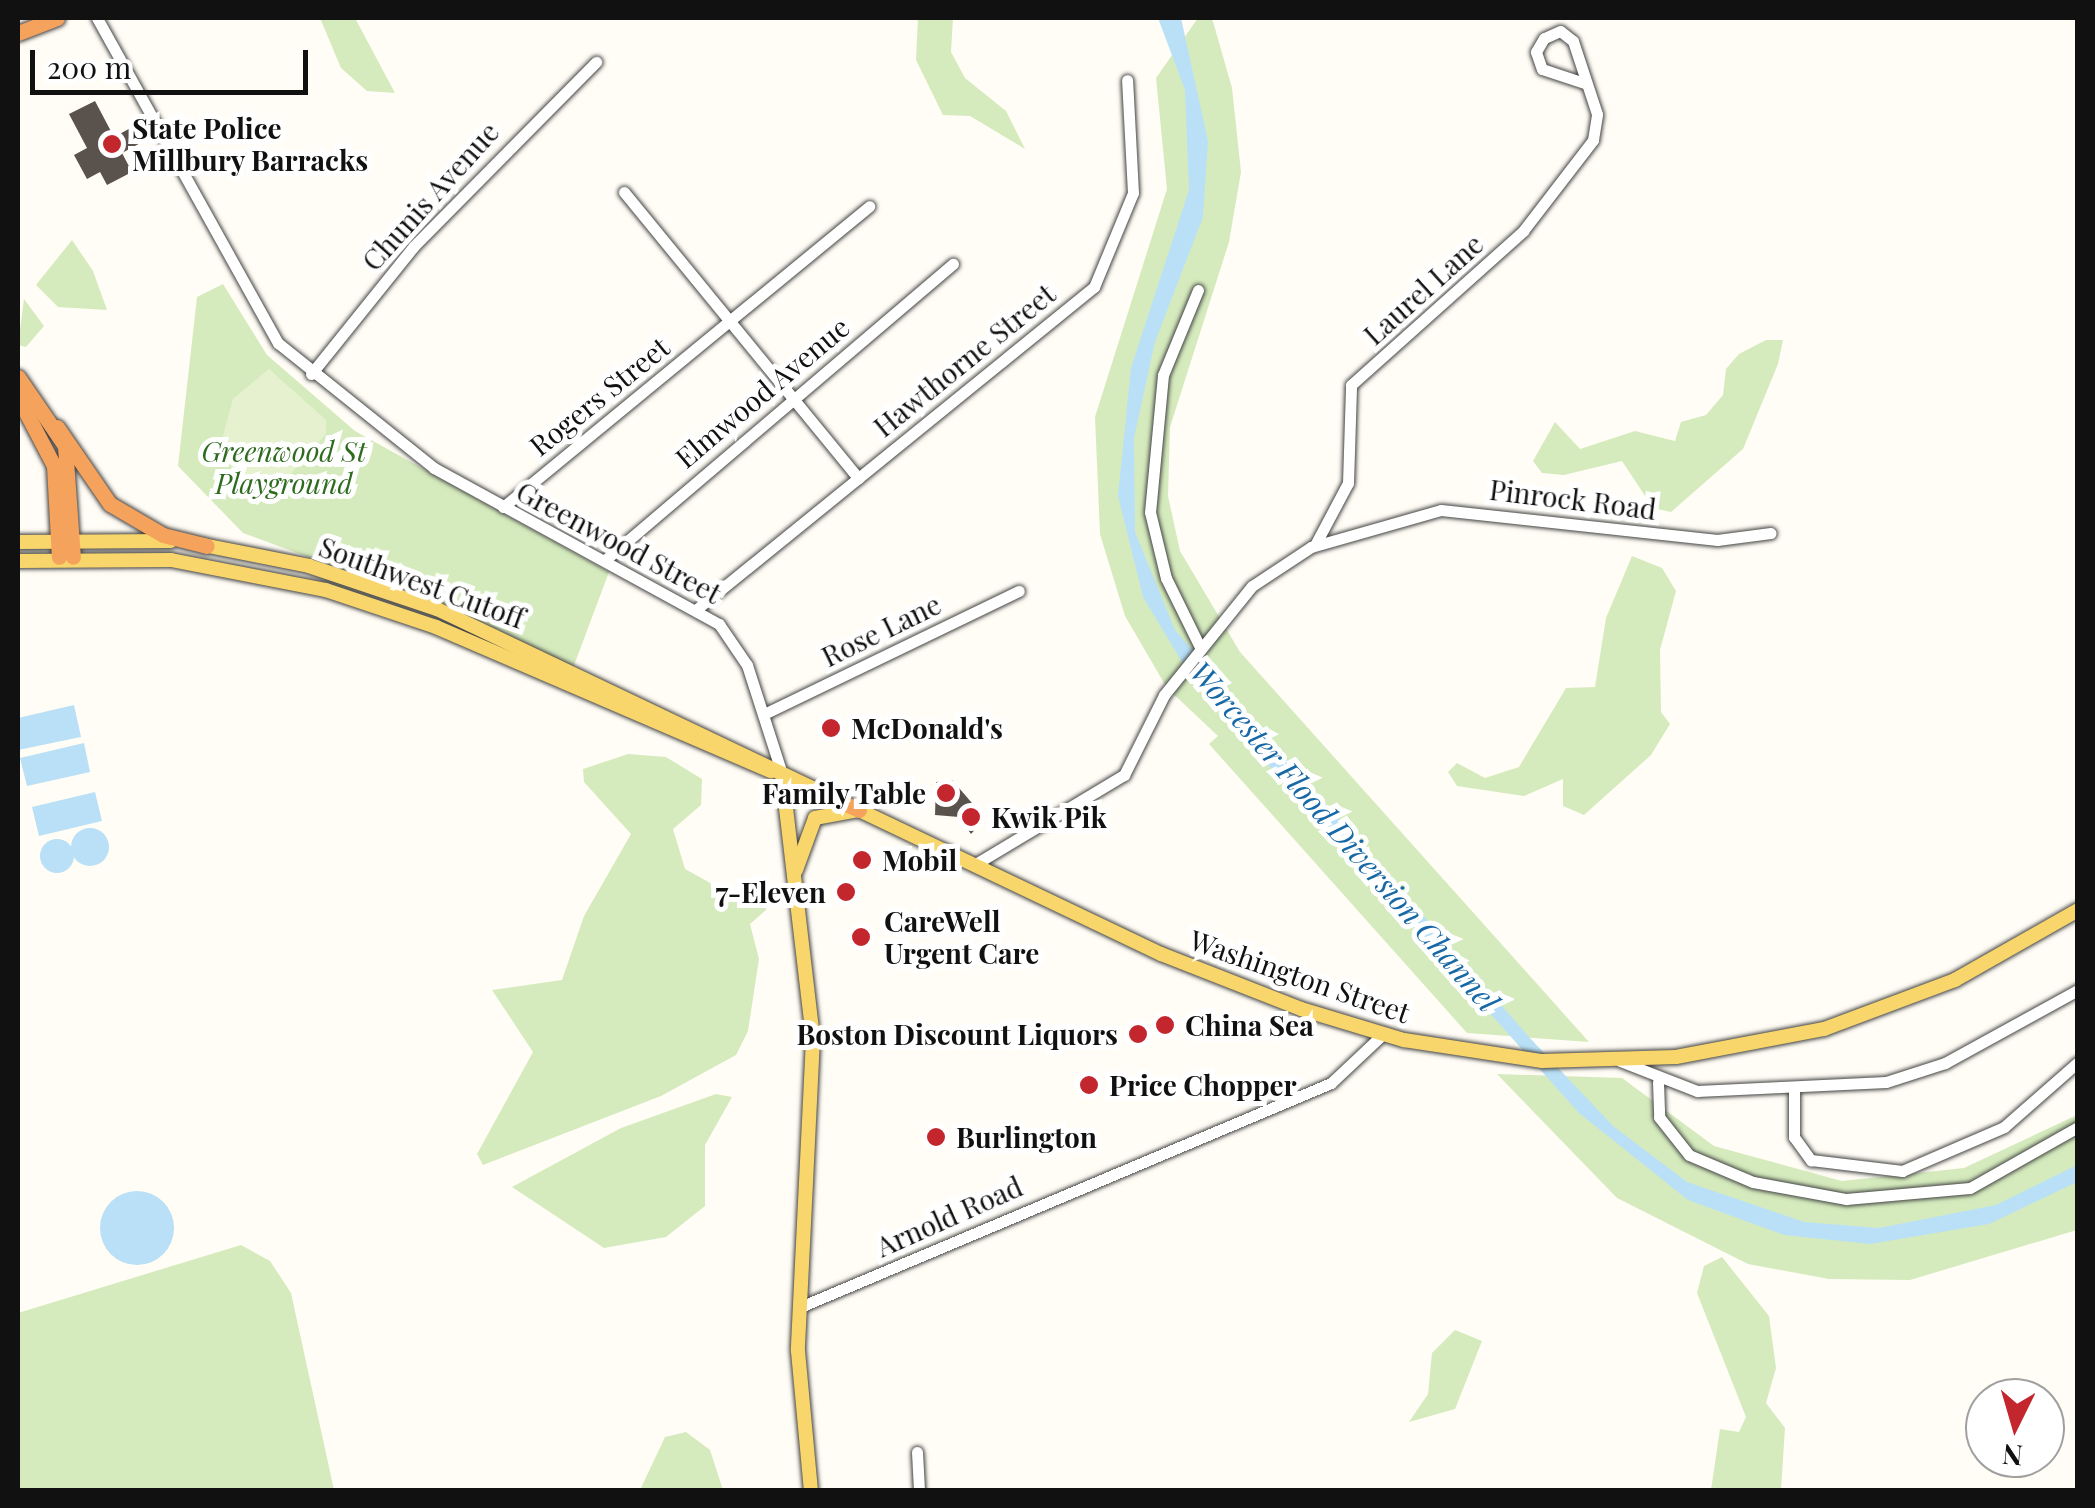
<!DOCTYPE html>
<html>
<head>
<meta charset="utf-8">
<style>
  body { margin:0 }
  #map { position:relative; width:2095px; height:1508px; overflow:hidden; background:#fffdf5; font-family:"Playfair Display",serif }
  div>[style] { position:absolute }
  .green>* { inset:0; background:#d5ebbd }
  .pitch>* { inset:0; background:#e6f2cf }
  .water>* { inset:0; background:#b9e0f7 }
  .round { border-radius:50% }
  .building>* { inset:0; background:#5a524d }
  .roads { filter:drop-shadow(0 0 2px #444) drop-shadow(0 0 2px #444) }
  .minor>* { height:11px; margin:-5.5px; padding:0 5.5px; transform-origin:5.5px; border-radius:5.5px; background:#fff }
  .major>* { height:14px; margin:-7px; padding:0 7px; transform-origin:7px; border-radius:7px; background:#f9d66b }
  .highway>* { height:15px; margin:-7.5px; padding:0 7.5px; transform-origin:7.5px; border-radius:7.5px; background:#f5a25d }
  .dots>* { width:28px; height:28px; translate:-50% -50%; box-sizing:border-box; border:5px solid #fff; border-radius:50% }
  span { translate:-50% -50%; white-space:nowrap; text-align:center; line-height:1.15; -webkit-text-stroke:10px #fff; paint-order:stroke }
  .poi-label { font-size:28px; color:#111; font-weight:700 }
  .left { translate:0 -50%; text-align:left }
  .right { translate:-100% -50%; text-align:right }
  .street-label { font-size:28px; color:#111 }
  .park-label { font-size:28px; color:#2f6b1f; font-style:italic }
  .water-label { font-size:30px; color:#1768a6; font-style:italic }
  .frame { position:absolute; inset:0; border:20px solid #111; pointer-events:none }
  .north { position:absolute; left:1965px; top:1378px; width:100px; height:100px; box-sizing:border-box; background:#fff; border:2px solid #a0a0a0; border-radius:50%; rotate:185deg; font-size:28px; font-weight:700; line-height:40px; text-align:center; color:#111 }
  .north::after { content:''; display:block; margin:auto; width:35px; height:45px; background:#c4262e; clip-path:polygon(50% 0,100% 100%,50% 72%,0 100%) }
  .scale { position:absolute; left:30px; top:50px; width:278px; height:45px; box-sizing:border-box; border:5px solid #111; border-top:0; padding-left:12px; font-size:30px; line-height:35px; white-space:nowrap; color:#111; -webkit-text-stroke:8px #fff; paint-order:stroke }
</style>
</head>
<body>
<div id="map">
  <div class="green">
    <i style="clip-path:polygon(320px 18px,355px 18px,395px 93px,367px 91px,341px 68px)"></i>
    <i style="clip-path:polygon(918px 18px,953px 18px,951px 52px,965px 78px,1006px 111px,1025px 149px,970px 116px,943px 115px,916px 60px)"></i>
    <i style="clip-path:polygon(1198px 18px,1212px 18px,1232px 88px,1241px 172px,1229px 242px,1170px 427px,1168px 496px,1180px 551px,1240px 652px,1589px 1042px,1467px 1033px,1209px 744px,1218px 736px,1167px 688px,1125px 616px,1100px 534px,1095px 417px,1167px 189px,1156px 78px)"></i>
    <i style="clip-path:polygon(72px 240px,93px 271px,107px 310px,58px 307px,36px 285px)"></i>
    <i style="clip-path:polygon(223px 284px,267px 355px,355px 431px,609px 572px,573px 668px,480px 621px,243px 533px,178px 466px,197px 297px)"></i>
    <i style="clip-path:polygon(24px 299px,44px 326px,26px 347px,18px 345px)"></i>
    <i style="clip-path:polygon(1766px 340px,1783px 340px,1778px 364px,1743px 449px,1671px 512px,1653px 508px,1622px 461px,1564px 475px,1542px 473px,1533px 461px,1555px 422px,1580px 449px,1635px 431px,1675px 441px,1681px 422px,1706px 415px,1723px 395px,1726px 369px,1739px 354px)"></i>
    <i style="clip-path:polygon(1632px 556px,1662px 568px,1676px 591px,1660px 650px,1661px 712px,1670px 724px,1651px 755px,1584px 815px,1563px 806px,1563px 779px,1524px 796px,1457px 786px,1448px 772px,1457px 763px,1485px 778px,1519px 767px,1566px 688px,1595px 687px,1606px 618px)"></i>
    <i style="clip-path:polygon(628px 754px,666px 757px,702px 779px,701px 805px,673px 829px,685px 869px,725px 891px,765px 893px,766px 910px,750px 924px,759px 959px,748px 1031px,736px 1055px,661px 1096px,483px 1165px,477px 1154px,533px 1052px,492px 990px,562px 980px,584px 916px,631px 834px,584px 782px,583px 769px)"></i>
    <i style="clip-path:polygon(1497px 1074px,1622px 1078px,1714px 1146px,1842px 1181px,1964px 1168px,2077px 1115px,2077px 1230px,1910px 1280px,1829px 1279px,1748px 1264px,1617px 1198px)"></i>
    <i style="clip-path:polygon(716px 1094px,732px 1097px,705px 1145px,705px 1206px,666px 1237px,604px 1248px,512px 1187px,621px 1128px)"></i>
    <i style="clip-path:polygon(241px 1245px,270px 1261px,291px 1293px,334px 1490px,18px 1490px,18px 1313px)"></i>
    <i style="clip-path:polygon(1722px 1257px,1769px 1316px,1776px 1368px,1766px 1403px,1785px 1428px,1781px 1490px,1711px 1490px,1720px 1429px,1739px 1432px,1746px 1417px,1697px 1293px,1704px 1266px)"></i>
    <i style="clip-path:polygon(1455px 1330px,1482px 1341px,1455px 1409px,1409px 1422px,1428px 1394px,1432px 1353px)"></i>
    <i style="clip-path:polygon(686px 1432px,710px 1450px,723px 1490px,640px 1490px,665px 1437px)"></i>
  </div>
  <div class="pitch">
    <i style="clip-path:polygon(269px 369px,326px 420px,326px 434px,274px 493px,238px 474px,223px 436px,233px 399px)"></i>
  </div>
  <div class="water">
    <i style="clip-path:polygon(1158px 18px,1181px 18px,1208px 141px,1203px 217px,1155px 342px,1134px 438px,1135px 532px,1175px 630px,1529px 1037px,1613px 1126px,1687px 1182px,1804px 1222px,1879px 1228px,1996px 1205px,2077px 1165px,2077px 1182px,1989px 1224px,1870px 1244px,1784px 1235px,1688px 1200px,1579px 1113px,1194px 682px,1143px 597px,1118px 496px,1131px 368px,1189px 190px,1185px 90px)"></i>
    <i style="clip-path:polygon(74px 705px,81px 737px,18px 750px,18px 718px)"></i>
    <i style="clip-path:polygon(84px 743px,90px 772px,27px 786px,20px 758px)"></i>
    <i style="clip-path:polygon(95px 792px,102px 821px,39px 836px,32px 807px)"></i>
    <i class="round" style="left:71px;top:828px;width:38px;height:38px"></i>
    <i class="round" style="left:40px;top:839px;width:34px;height:34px"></i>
    <i class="round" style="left:100px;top:1191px;width:74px;height:74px"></i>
  </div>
  <div class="building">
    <i style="clip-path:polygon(95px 101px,114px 137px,138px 124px,146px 140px,122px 153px,132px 172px,107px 185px,100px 172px,87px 179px,74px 155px,87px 148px,69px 114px)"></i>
    <i style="clip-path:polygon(952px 780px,985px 818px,971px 834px,959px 817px,935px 815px,936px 782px)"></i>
  </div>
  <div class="roads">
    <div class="minor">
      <i style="left:97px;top:18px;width:372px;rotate:60.9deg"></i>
      <i style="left:278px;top:343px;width:200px;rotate:38.7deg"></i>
      <i style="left:434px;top:468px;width:325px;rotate:28.7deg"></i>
      <i style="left:719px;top:624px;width:50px;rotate:55.7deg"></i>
      <i style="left:747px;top:665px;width:114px;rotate:72.2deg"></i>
      <i style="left:624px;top:192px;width:370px;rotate:50.7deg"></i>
      <i style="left:1198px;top:290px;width:92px;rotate:112.4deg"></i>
      <i style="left:1163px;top:375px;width:138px;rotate:95.4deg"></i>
      <i style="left:1150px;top:512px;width:68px;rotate:76.4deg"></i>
      <i style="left:1166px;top:578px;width:79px;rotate:63.8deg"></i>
      <i style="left:311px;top:374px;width:164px;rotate:-51.2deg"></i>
      <i style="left:414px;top:246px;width:259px;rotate:-45.3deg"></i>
      <i style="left:503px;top:507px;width:474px;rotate:-39.4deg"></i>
      <i style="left:1315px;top:545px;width:70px;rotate:-62deg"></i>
      <i style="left:1348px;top:483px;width:98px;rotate:-88.2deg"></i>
      <i style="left:1351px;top:385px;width:231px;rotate:-41.8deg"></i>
      <i style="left:1523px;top:231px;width:115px;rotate:-52.4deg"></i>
      <i style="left:1593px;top:140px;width:26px;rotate:-81deg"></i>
      <i style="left:1597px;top:114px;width:77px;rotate:-108.2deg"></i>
      <i style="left:1573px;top:41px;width:16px;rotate:-142deg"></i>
      <i style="left:1560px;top:31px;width:17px;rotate:156deg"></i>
      <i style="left:1544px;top:38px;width:16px;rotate:120deg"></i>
      <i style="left:1536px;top:52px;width:18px;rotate:71deg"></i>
      <i style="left:1542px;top:69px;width:44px;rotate:18.4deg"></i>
      <i style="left:605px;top:560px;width:457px;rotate:-40.4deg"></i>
      <i style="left:698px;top:608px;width:510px;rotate:-39.03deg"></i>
      <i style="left:1094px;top:287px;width:102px;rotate:-67.5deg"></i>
      <i style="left:1133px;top:193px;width:113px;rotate:-93deg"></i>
      <i style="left:764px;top:714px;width:283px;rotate:-25.8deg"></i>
      <i style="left:974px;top:865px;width:175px;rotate:-31deg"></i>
      <i style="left:1124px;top:775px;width:89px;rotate:-63.4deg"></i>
      <i style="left:1164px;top:695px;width:140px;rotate:-51.1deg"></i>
      <i style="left:1252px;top:586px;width:71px;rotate:-33.5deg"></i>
      <i style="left:1311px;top:547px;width:135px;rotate:-15.9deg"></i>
      <i style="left:1441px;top:510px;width:278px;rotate:6.2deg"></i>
      <i style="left:1717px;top:540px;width:54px;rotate:-7.4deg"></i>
      <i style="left:1620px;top:1061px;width:83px;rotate:21.3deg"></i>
      <i style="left:1697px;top:1091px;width:189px;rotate:-2.7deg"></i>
      <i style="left:1886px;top:1082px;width:62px;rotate:-17.9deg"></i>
      <i style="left:1945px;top:1063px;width:152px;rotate:-28.8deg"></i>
      <i style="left:1658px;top:1082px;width:35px;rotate:88deg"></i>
      <i style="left:1659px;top:1117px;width:48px;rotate:51.7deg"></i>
      <i style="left:1689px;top:1155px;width:69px;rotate:22.9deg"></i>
      <i style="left:1753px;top:1182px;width:95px;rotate:10.4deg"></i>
      <i style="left:1846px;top:1199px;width:124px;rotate:-5.1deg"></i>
      <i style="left:1970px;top:1188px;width:124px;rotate:-29.5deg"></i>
      <i style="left:1794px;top:1089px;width:48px;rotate:90deg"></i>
      <i style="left:1794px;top:1137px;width:29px;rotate:54deg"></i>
      <i style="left:1811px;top:1160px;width:92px;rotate:6.9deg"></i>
      <i style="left:1902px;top:1171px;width:111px;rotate:-23.3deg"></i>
      <i style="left:2004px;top:1127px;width:98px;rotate:-41.3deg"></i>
      <i style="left:800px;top:1307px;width:576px;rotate:-22.87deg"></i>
      <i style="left:1331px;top:1083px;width:70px;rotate:-43.3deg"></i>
      <i style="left:917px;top:1452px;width:38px;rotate:87deg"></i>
    </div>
    <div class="major">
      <i style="left:18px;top:542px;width:153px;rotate:-0.4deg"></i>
      <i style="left:198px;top:544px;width:113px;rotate:11.2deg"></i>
      <i style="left:309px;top:566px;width:135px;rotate:18.6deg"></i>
      <i style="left:437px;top:609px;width:455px;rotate:25.5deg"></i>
      <i style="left:18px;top:561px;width:153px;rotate:-0.4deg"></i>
      <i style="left:171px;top:560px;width:158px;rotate:11deg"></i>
      <i style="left:326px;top:590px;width:116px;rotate:18.6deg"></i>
      <i style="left:436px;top:627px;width:365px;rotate:23.3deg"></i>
      <i style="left:782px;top:774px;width:267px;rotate:83.3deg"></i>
      <i style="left:813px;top:1039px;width:312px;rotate:92.8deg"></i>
      <i style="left:798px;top:1351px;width:140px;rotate:84.7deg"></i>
      <i style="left:796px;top:870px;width:55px;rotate:-69.9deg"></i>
      <i style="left:815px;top:818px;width:45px;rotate:-10.3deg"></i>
      <i style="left:859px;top:810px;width:335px;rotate:25.5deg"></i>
      <i style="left:1161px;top:954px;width:150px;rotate:21.4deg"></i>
      <i style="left:1301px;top:1009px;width:108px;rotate:16.8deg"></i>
      <i style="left:1404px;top:1040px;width:140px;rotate:8.7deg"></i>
      <i style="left:1542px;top:1061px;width:134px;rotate:-1.7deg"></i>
      <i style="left:1676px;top:1057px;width:151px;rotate:-10.7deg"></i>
      <i style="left:1824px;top:1029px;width:140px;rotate:-20.5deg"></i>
      <i style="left:1955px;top:980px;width:142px;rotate:-29.6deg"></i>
    </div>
    <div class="highway">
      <i style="left:18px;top:33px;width:42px;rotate:-21deg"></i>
      <i style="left:18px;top:377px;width:83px;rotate:55.7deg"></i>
      <i style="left:65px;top:446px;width:111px;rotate:85.9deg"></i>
      <i style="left:18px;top:397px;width:78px;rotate:62.4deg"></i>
      <i style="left:54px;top:466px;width:91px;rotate:86.9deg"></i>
      <i style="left:57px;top:427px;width:93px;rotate:55.5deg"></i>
      <i style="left:110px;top:504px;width:61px;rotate:30.3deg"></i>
      <i style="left:163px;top:535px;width:45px;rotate:14deg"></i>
      <i style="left:848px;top:805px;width:12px;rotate:24deg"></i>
    </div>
  </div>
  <div class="dots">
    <i style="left:112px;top:144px;background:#c4262e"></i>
    <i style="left:831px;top:728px;background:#c4262e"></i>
    <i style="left:946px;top:793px;background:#c4262e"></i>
    <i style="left:971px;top:817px;background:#c4262e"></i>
    <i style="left:862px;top:860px;background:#c4262e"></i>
    <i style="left:846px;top:892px;background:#c4262e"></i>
    <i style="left:861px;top:937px;background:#c4262e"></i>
    <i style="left:1165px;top:1025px;background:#c4262e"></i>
    <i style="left:1138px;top:1034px;background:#c4262e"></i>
    <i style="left:1089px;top:1085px;background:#c4262e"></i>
    <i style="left:936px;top:1137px;background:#c4262e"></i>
  </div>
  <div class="poi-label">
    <span class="left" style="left:132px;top:144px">State Police<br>Millbury Barracks</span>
    <span class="left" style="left:851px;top:728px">McDonald's</span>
    <span class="right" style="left:926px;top:793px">Family Table</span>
    <span class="left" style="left:991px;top:817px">Kwik Pik</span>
    <span class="left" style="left:882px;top:860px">Mobil</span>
    <span class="right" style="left:826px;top:892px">7-Eleven</span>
    <span class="left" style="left:884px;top:937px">CareWell<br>Urgent Care</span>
    <span class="left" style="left:1185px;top:1025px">China Sea</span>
    <span class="right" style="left:1118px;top:1034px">Boston Discount Liquors</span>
    <span class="left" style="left:1109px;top:1085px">Price Chopper</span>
    <span class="left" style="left:956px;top:1137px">Burlington</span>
  </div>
  <div class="street-label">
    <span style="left:430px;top:196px;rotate:-48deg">Chunis Avenue</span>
    <span style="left:1423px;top:289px;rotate:-42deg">Laurel Lane</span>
    <span style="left:964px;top:360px;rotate:-39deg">Hawthorne Street</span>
    <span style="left:762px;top:392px;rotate:-40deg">Elmwood Avenue</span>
    <span style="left:599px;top:396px;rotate:-39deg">Rogers Street</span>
    <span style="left:1573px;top:499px;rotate:7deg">Pinrock Road</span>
    <span style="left:619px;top:542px;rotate:28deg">Greenwood Street</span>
    <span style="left:422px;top:582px;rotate:20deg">Southwest Cutoff</span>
    <span style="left:881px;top:630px;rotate:-26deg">Rose Lane</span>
    <span style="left:1300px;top:976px;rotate:19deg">Washington Street</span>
    <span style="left:949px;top:1216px;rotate:-24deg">Arnold Road</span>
  </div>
  <div class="park-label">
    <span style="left:284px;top:467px">Greenwood St<br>Playground</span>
  </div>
  <div class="water-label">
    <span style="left:1345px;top:836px;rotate:49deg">Worcester Flood Diversion Channel</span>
  </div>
  <div class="frame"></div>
  <div class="north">N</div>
  <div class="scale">200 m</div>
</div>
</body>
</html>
